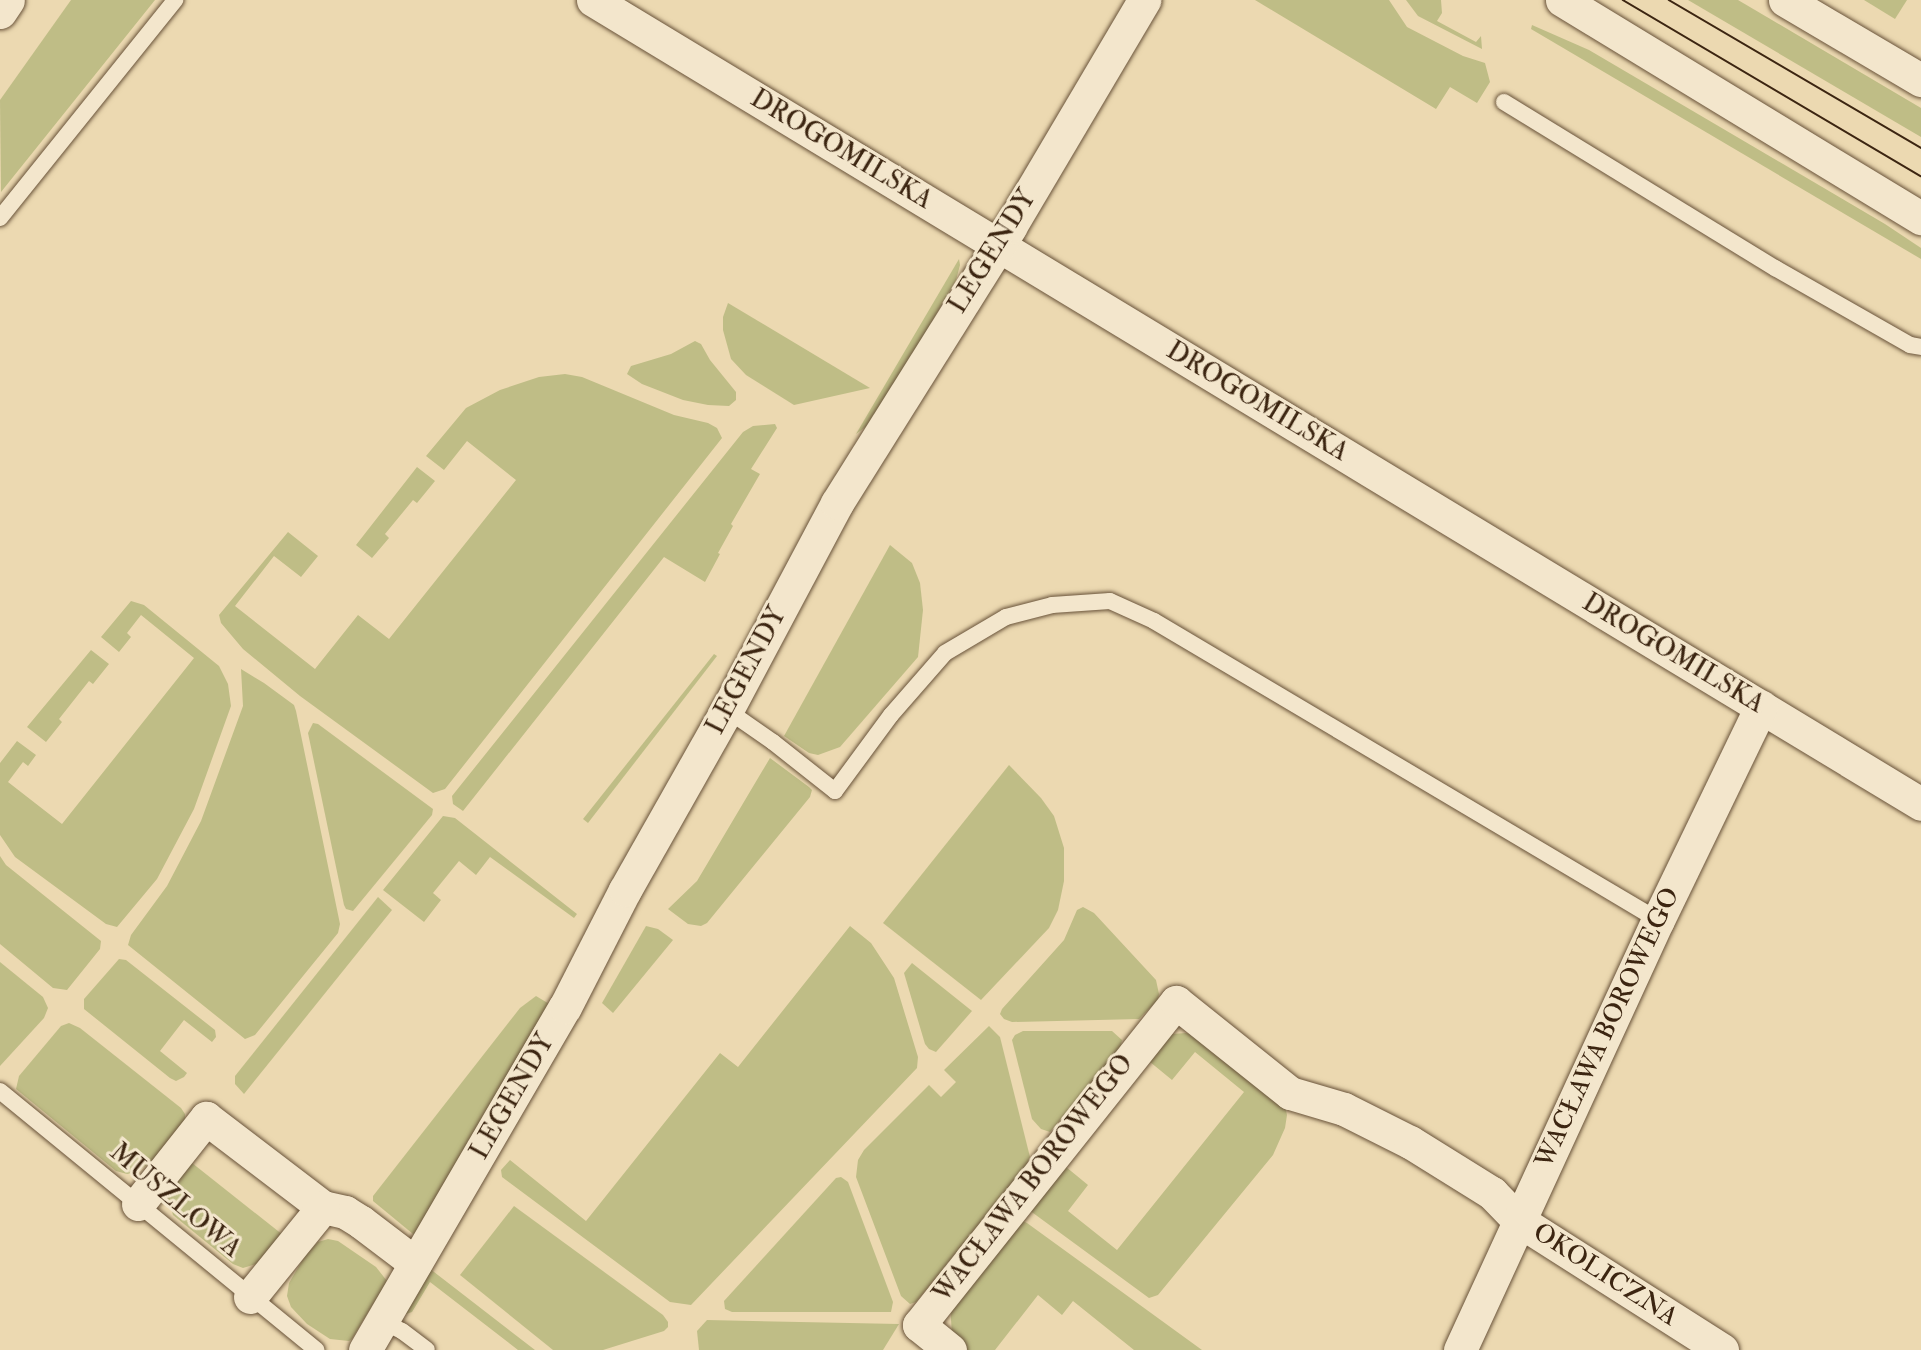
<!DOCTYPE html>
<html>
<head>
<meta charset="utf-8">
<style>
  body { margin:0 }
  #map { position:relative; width:1921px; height:1350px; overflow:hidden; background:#ecd9b1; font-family:"IM FELL Double Pica",serif }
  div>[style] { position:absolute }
  .green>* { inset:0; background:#bfbd86 }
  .roads { filter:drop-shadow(0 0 2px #685239) drop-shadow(0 0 2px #685239) }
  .lane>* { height:16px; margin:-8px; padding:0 8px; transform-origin:8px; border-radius:8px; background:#f3e6cc }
  .street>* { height:33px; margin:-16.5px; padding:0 16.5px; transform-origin:16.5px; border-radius:16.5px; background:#f3e6cc }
  .secondary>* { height:33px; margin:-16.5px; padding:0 16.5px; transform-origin:16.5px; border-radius:16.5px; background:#f3e6cc }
  .tram>* { height:1.5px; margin:-0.75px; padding:0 0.75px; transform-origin:0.75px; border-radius:0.75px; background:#3c2511 }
  span { translate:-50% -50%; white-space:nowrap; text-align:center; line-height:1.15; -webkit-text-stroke:6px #f3e6cc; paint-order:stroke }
  .street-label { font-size:26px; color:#3c2511 }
</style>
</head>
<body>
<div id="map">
  <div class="green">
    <i style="clip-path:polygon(71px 0,155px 0,1px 192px,0 100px)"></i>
    <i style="clip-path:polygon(1255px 0,1389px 0,1407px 27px,1463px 56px,1485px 63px,1490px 82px,1477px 103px,1450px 87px,1436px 109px)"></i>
    <i style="clip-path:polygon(1406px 0,1441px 0,1442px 13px,1437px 21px,1476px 42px,1481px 36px,1482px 49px,1418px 16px)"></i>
    <i style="clip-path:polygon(1688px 0,1738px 0,1921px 108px,1921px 137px)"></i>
    <i style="clip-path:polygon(1864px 0,1907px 0,1895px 19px)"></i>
    <i style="clip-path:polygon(1532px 25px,1589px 50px,1885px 224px,1921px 248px,1921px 259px,1531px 29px)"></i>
    <i style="clip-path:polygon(959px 259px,960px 265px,956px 280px,875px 420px,856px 434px)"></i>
    <i style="clip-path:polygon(728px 303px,870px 388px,794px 405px,746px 375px,731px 359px,723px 330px,723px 317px)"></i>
    <i style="clip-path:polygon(695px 341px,701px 344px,710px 360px,736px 392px,736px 400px,729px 406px,708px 405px,683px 400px,642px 384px,627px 374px,631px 366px,671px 354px)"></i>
    <i style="clip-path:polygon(565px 374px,582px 377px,674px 415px,708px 423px,717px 428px,722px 438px,445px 789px,433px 793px,300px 696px,243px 649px,221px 623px,219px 615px,288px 532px,318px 556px,301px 577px,274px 556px,235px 606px,315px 669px,358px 615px,389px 639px,516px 480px,467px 441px,444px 470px,426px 456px,466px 408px,500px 390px,539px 377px)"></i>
    <i style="clip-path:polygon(775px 424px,777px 428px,751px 469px,760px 474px,731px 524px,733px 526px,718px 553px,720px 554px,705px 582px,664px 557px,463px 811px,453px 804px,452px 796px,743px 432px,753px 426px)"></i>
    <i style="clip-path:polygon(417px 467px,435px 481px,417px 503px,413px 500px,385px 534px,389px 538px,372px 558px,356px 545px)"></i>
    <i style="clip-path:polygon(890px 545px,912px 563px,920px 583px,923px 610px,918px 657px,840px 747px,818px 755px,809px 753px,784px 736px)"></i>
    <i style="clip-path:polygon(131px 601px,144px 605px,219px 666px,228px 684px,231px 706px,194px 809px,157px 879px,117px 927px,106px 924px,15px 857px,0 835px,0 763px,17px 741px,36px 755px,28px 766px,23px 762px,8px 782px,62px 824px,194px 658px,141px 615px,127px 633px,131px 637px,119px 652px,101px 637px)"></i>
    <i style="clip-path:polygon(91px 650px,109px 664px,93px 684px,89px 681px,59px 719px,62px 722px,46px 742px,27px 727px)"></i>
    <i style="clip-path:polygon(714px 654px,717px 656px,588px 823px,583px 819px)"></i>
    <i style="clip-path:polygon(241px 669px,264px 683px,294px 705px,296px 711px,340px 924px,338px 933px,255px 1035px,245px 1039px,128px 945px,131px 935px,167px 886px,201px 821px,243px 706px)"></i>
    <i style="clip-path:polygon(313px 723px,318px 724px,433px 809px,432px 815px,353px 911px,346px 909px,344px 905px,308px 733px)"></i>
    <i style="clip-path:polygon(770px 758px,809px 787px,812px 790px,810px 797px,707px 923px,701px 926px,688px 924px,668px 909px,697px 881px)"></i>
    <i style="clip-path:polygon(1009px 765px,1041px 798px,1054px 816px,1064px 848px,1064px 881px,1058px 910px,1049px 928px,981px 1000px,883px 923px)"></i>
    <i style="clip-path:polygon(443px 816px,455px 818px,577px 914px,574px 918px,490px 857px,476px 875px,459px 861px,433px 893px,441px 900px,424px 922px,383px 890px)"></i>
    <i style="clip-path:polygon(0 856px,6px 865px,101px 941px,100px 949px,67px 990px,53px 988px,0 944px)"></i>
    <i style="clip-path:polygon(378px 897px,392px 910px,244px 1094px,235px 1084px,235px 1076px)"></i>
    <i style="clip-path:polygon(1083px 907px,1094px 913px,1156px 980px,1159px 994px,1158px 1000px,1139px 1019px,1012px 1022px,1004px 1019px,1000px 1014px,1002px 1009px,1064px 940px,1077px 910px)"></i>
    <i style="clip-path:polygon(646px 926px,658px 929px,673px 940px,613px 1013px,602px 1003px)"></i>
    <i style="clip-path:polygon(850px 926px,871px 943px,894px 978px,918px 1057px,917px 1068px,691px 1305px,670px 1302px,502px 1177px,501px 1170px,510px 1160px,586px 1221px,720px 1053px,738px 1067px)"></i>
    <i style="clip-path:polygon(119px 959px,126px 960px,215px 1030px,216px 1037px,212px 1042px,184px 1020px,160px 1051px,187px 1073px,184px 1077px,176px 1081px,170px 1078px,84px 1009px,84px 999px)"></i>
    <i style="clip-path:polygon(0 962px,43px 997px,48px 1008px,44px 1018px,0 1066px)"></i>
    <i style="clip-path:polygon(912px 963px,972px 1011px,936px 1052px,929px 1049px,925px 1044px,904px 973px)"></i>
    <i style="clip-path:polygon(536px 996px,551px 1005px,416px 1235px,413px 1234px,373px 1201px,373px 1196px,520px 1008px)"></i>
    <i style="clip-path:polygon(69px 1023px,80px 1028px,181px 1108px,185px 1114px,185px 1120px,151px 1162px,137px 1172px,127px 1174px,116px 1171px,16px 1089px,19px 1076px,61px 1026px)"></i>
    <i style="clip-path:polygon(989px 1026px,1000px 1037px,1030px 1157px,1026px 1166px,916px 1302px,910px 1304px,901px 1296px,856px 1177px,858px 1160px,864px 1150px,929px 1085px,941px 1097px,956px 1082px,944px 1070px)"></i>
    <i style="clip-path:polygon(1023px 1031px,1112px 1031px,1122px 1040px,1120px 1049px,1050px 1132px,1041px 1129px,1032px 1119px,1012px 1040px,1015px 1035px)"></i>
    <i style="clip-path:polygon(1186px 1033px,1199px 1036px,1284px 1101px,1287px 1115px,1285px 1128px,1273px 1155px,1158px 1295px,1149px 1298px,1029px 1210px,1060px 1162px,1088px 1185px,1068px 1211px,1117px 1250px,1244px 1092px,1195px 1052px,1172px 1080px,1144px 1057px,1158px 1041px,1172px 1034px)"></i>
    <i style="clip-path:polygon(187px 1159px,283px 1235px,259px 1263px,243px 1268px,233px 1264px,173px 1215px,168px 1198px,169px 1188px)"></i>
    <i style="clip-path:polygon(841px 1177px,848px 1182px,893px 1302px,891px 1312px,732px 1312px,725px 1309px,724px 1301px,836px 1178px)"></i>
    <i style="clip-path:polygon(514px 1206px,663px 1315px,668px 1322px,668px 1327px,664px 1331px,603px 1350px,553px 1350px,460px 1275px)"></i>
    <i style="clip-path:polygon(1021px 1220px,1027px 1223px,1202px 1350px,1134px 1350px,1073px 1301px,1062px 1315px,1038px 1295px,995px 1350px,968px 1350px,952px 1334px,950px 1305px)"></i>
    <i style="clip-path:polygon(328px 1239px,338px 1241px,376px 1267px,387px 1281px,352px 1339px,349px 1341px,330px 1339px,307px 1324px,291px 1307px,287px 1296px,289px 1283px,306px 1254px,318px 1242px)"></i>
    <i style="clip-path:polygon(425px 1265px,535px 1350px,518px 1350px,430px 1282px,412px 1312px,406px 1314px,404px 1311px)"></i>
    <i style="clip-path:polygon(707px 1320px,899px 1324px,883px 1350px,699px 1350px,697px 1331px)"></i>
  </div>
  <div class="roads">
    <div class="lane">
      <i style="left:1504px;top:102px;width:318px;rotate:31.5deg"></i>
      <i style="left:1775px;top:268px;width:155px;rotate:29.7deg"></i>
      <i style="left:1910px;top:345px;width:11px;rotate:10deg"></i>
      <i style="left:0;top:218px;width:280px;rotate:-51.2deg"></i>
      <i style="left:727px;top:710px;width:56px;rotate:34.8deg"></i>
      <i style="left:773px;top:742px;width:79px;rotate:38.3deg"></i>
      <i style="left:835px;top:791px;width:94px;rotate:-53.6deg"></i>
      <i style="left:891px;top:715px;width:82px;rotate:-48.9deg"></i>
      <i style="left:945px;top:653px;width:71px;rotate:-30.5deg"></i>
      <i style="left:1006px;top:617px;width:48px;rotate:-14.6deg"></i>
      <i style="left:1052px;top:605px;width:58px;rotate:-3.9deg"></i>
      <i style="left:1110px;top:601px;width:48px;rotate:24.4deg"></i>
      <i style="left:1154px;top:621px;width:586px;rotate:30.68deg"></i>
      <i style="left:0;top:1091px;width:409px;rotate:39.3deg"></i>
      <i style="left:382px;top:1321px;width:22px;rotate:27deg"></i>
      <i style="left:402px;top:1331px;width:31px;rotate:37deg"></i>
    </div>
    <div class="street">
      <i style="left:593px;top:0;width:1552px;rotate:31.19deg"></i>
      <i style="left:0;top:12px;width:14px;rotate:-56deg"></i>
      <i style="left:138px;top:1204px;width:110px;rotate:-51.7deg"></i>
      <i style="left:206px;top:1118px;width:147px;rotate:37.3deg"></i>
      <i style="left:323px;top:1207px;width:23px;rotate:13deg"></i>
      <i style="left:345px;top:1212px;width:19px;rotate:32deg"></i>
      <i style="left:361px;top:1222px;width:68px;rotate:37.2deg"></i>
      <i style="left:250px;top:1297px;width:116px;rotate:-51deg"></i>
      <i style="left:365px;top:1350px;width:397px;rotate:-59.8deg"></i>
      <i style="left:565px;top:1007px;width:131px;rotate:-62.9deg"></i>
      <i style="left:625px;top:890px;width:207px;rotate:-60.5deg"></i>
      <i style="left:727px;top:710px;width:234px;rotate:-62deg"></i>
      <i style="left:837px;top:503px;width:326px;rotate:-57.9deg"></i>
      <i style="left:1010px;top:227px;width:264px;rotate:-59.4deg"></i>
      <i style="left:950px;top:1350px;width:40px;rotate:-141deg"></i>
      <i style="left:919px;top:1325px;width:413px;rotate:-51.5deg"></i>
      <i style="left:1176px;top:1002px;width:146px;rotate:38.6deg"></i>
      <i style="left:1290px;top:1093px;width:56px;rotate:16.5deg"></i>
      <i style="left:1344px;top:1109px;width:74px;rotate:26.6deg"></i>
      <i style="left:1410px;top:1142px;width:97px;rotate:31.9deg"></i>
      <i style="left:1492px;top:1193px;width:37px;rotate:46deg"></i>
      <i style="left:1518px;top:1220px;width:242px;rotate:32.5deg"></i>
      <i style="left:1460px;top:1350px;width:473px;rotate:-65.3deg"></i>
      <i style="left:1658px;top:920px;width:237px;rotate:-64.2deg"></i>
    </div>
    <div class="secondary">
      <i style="left:1562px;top:0;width:420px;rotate:31.3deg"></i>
      <i style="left:1785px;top:0;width:158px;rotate:30.5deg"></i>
    </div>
  </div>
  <div class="tram">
    <i style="left:1623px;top:0;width:346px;rotate:30.6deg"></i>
    <i style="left:1669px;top:0;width:292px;rotate:30.4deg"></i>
  </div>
  <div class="street-label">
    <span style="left:841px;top:150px;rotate:31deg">DROGOMILSKA</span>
    <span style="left:993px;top:252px;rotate:-58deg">LEGENDY</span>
    <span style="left:1257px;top:402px;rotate:31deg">DROGOMILSKA</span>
    <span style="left:1673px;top:654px;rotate:31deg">DROGOMILSKA</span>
    <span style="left:747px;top:671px;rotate:-62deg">LEGENDY</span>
    <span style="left:1608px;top:1028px;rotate:-65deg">WACŁAWA BOROWEGO</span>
    <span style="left:513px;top:1097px;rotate:-60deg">LEGENDY</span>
    <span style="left:1034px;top:1179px;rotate:-52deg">WACŁAWA BOROWEGO</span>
    <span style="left:175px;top:1201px;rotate:40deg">MUSZLOWA</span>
    <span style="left:1605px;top:1275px;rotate:33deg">OKOLICZNA</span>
  </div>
</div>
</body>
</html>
